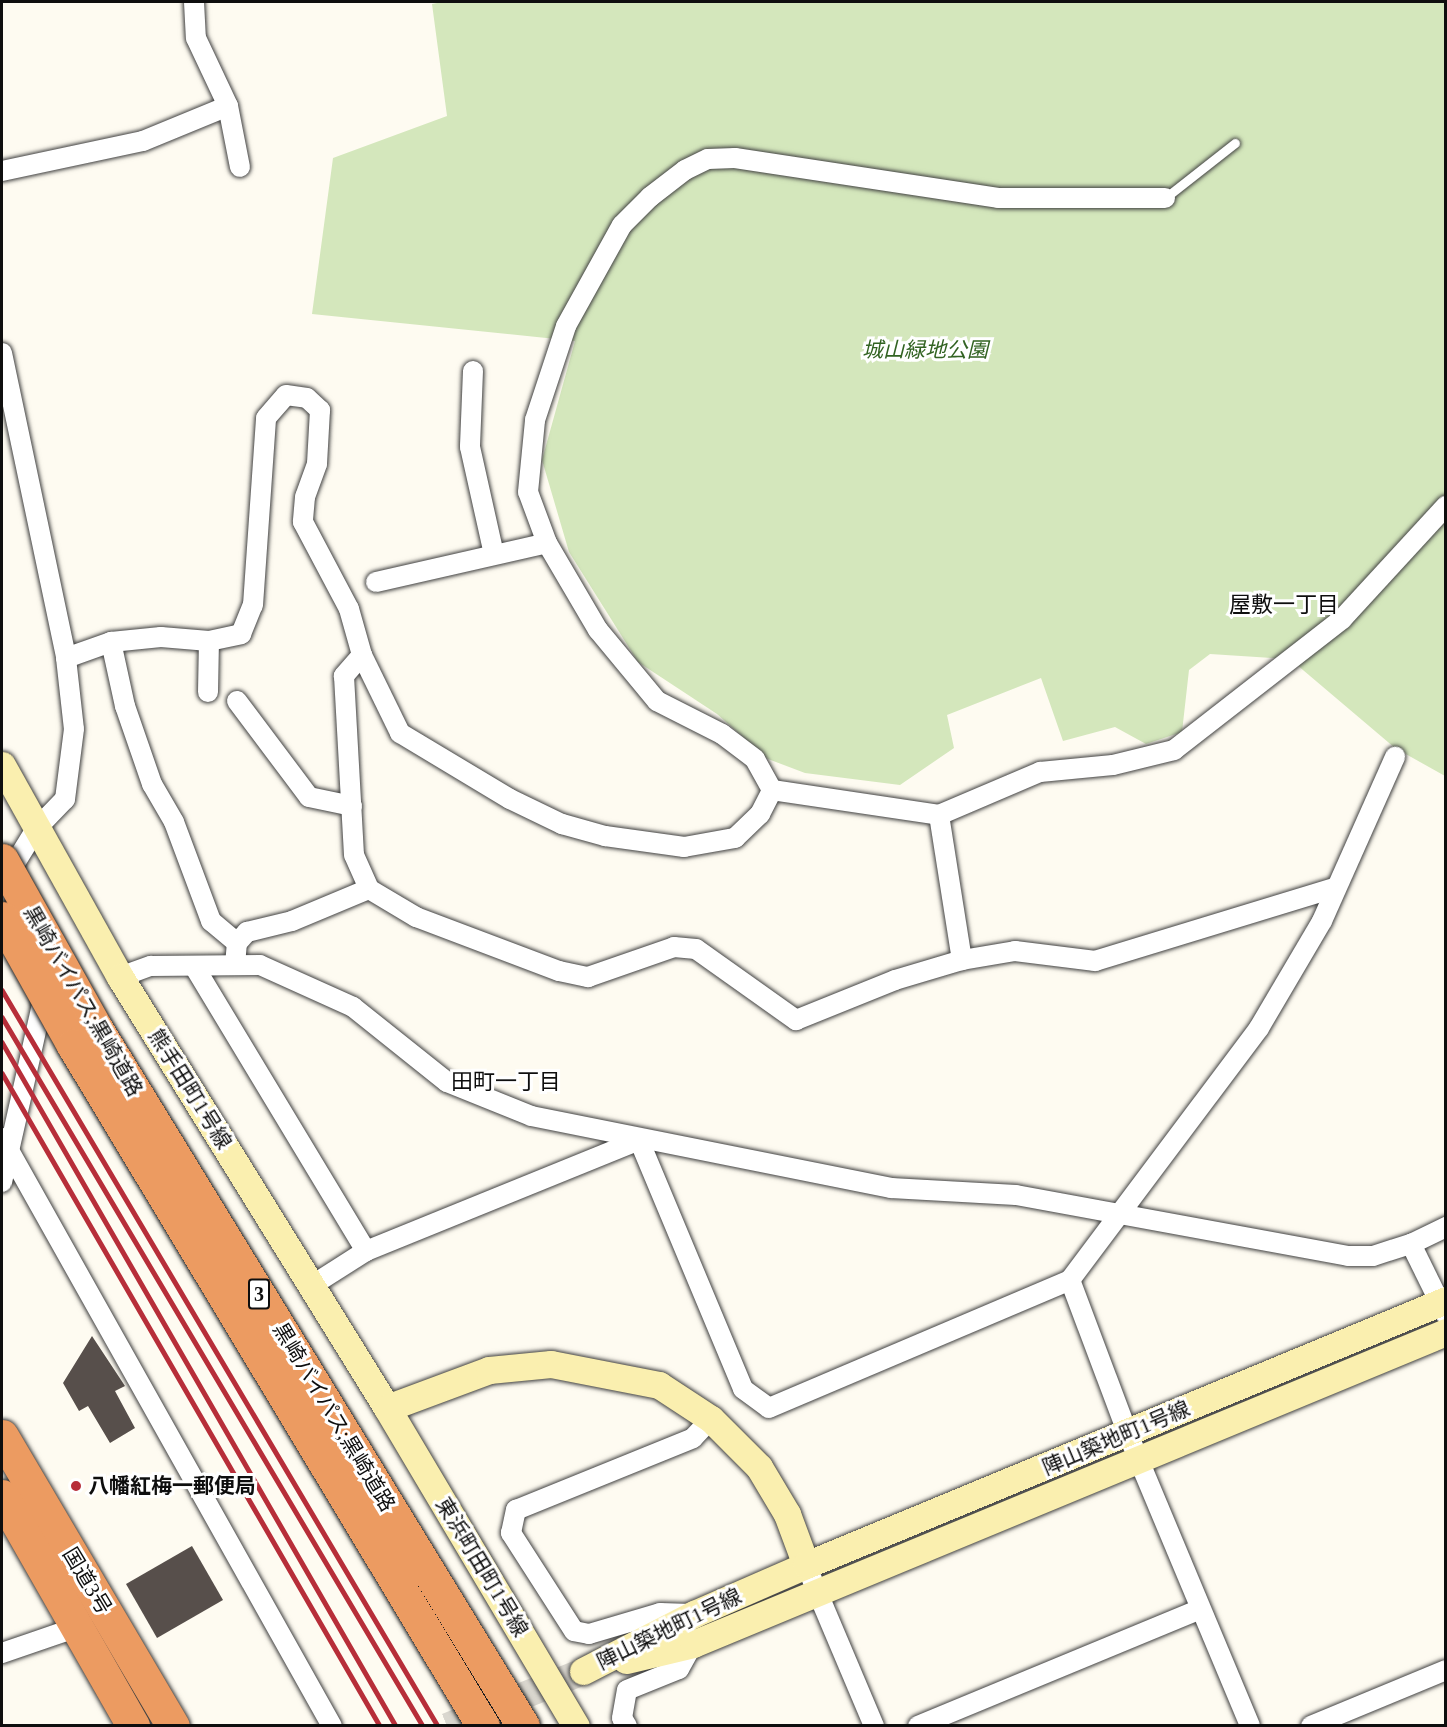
<!DOCTYPE html>
<html>
<head>
<meta charset="utf-8">
<style>
  body { margin:0 }
  #map { position:relative; width:1447px; height:1727px; overflow:hidden; background:#fefbf1; font-family:"Times New Roman","Noto Sans JP",serif }
  div>[style] { position:absolute }
  .green>* { inset:0; background:#d4e7bc }
  .building>* { inset:0; background:#574f4b }
  .secondary-tunnel>* { height:27px; margin-top:-13.5px; transform-origin:0; background:repeating-linear-gradient(90deg,#dad7cf 0 27px,transparent 0 41px) }
  .roads { filter:drop-shadow(0 0 2px #414141) drop-shadow(0 0 2px #414141) }
  .lane>* { height:9px; margin:-4.5px; padding:0 4.5px; transform-origin:4.5px; border-radius:4.5px; background:#fff }
  .street>* { height:20px; margin:-10px; padding:0 10px; transform-origin:10px; border-radius:10px; background:#fff }
  .secondary>* { height:27px; margin:-13.5px; padding:0 13.5px; transform-origin:13.5px; border-radius:13.5px; background:#faefaf }
  .highway>* { height:33px; margin:-16.5px; padding:0 16.5px; transform-origin:16.5px; border-radius:16.5px; background:#ec9b61 }
  .rail>* { height:4.5px; margin:-2.25px; padding:0 2.25px; transform-origin:2.25px; border-radius:2.25px; background:#b72e39 }
  .bridges { filter:drop-shadow(0 0 2px #1f1f1f) drop-shadow(0 0 2px #1f1f1f) }
  .highway-bridge>* { height:33px; margin:-16.5px; padding:0 16.5px; transform-origin:16.5px; border-radius:16.5px; background:#ec9b61 }
  .dots>* { width:16px; height:16px; translate:-50% -50%; box-sizing:border-box; border:3px solid #fff; border-radius:50% }
  span { translate:-50% -50%; white-space:nowrap; text-align:center; line-height:1.15; -webkit-text-stroke:6px #fff; paint-order:stroke }
  .shield-label span { padding:2px 4px; background:#fff; border:2px solid; border-radius:4px; -webkit-text-stroke-width:0 }
  .shield-label { font-size:20px; color:#0e0e0e; font-weight:700 }
  .park-label { font-size:21px; color:#326322; font-style:italic }
  .street-label { font-size:21px; color:#0e0e0e }
  .poi-label { font-size:21px; color:#0e0e0e; font-weight:700 }
  .left { translate:0 -50%; text-align:left }
  .neighbourhood-label { font-size:22px; color:#0e0e0e }
  .frame { position:absolute; inset:0; border:3px solid #0e0e0e; pointer-events:none }
</style>
</head>
<body>
<div id="map">
  <div class="green">
    <i style="clip-path:polygon(442px 2px,1445px 2px,1445px 776px,1395px 748px,1290px 659px,1210px 654px,1189px 670px,1182px 732px,1146px 744px,1115px 727px,1063px 741px,1041px 678px,947px 715px,954px 748px,900px 785px,805px 773px,768px 759px,717px 714px,638px 662px,569px 552px,542px 460px,575px 341px,312px 314px,333px 158px,447px 116px,432px 4px)"></i>
  </div>
  <div class="building">
    <i style="clip-path:polygon(92px 1336px,125px 1386px,115px 1391px,135px 1428px,110px 1443px,88px 1406px,79px 1411px,63px 1383px)"></i>
    <i style="clip-path:polygon(192px 1546px,223px 1600px,157px 1638px,126px 1584px)"></i>
  </div>
  <div class="secondary-tunnel">
    <i style="left:447px;top:1726px;width:147px;rotate:-22deg"></i>
  </div>
  <div class="roads">
    <div class="lane">
      <i style="left:1165px;top:198px;width:89px;rotate:-38.2deg"></i>
    </div>
    <div class="street">
      <i style="left:194px;top:2px;width:36px;rotate:87deg"></i>
      <i style="left:196px;top:38px;width:75px;rotate:64.8deg"></i>
      <i style="left:228px;top:106px;width:62px;rotate:78.9deg"></i>
      <i style="left:2px;top:171px;width:144px;rotate:-12deg"></i>
      <i style="left:143px;top:141px;width:92px;rotate:-22.4deg"></i>
      <i style="left:2px;top:353px;width:312px;rotate:78.1deg"></i>
      <i style="left:66px;top:658px;width:71px;rotate:83.6deg"></i>
      <i style="left:74px;top:729px;width:71px;rotate:97.3deg"></i>
      <i style="left:65px;top:799px;width:42px;rotate:134deg"></i>
      <i style="left:36px;top:829px;width:57px;rotate:121.5deg"></i>
      <i style="left:473px;top:371px;width:76px;rotate:92.3deg"></i>
      <i style="left:470px;top:447px;width:110px;rotate:77.4deg"></i>
      <i style="left:376px;top:582px;width:175px;rotate:-12.8deg"></i>
      <i style="left:111px;top:642px;width:66px;rotate:77.7deg"></i>
      <i style="left:125px;top:706px;width:83px;rotate:70.9deg"></i>
      <i style="left:152px;top:784px;width:44px;rotate:59.9deg"></i>
      <i style="left:174px;top:822px;width:106px;rotate:69.5deg"></i>
      <i style="left:211px;top:921px;width:34px;rotate:40deg"></i>
      <i style="left:362px;top:655px;width:28px;rotate:131deg"></i>
      <i style="left:344px;top:676px;width:179px;rotate:86.8deg"></i>
      <i style="left:354px;top:855px;width:37px;rotate:66deg"></i>
      <i style="left:66px;top:658px;width:48px;rotate:-19.6deg"></i>
      <i style="left:111px;top:642px;width:50px;rotate:-5.7deg"></i>
      <i style="left:161px;top:637px;width:48px;rotate:4.8deg"></i>
      <i style="left:209px;top:641px;width:33px;rotate:-12deg"></i>
      <i style="left:241px;top:634px;width:31px;rotate:-68deg"></i>
      <i style="left:253px;top:605px;width:187px;rotate:-86deg"></i>
      <i style="left:266px;top:418px;width:30px;rotate:-49deg"></i>
      <i style="left:286px;top:395px;width:21px;rotate:8deg"></i>
      <i style="left:307px;top:398px;width:18px;rotate:43deg"></i>
      <i style="left:320px;top:410px;width:54px;rotate:93.2deg"></i>
      <i style="left:317px;top:464px;width:35px;rotate:110deg"></i>
      <i style="left:305px;top:497px;width:25px;rotate:95deg"></i>
      <i style="left:303px;top:522px;width:98px;rotate:62.1deg"></i>
      <i style="left:349px;top:609px;width:48px;rotate:74.2deg"></i>
      <i style="left:362px;top:655px;width:87px;rotate:64deg"></i>
      <i style="left:400px;top:733px;width:128px;rotate:31deg"></i>
      <i style="left:510px;top:799px;width:58px;rotate:25.7deg"></i>
      <i style="left:562px;top:824px;width:45px;rotate:15.6deg"></i>
      <i style="left:605px;top:836px;width:80px;rotate:7.9deg"></i>
      <i style="left:684px;top:847px;width:52px;rotate:-10deg"></i>
      <i style="left:735px;top:838px;width:35px;rotate:-44deg"></i>
      <i style="left:760px;top:814px;width:27px;rotate:-63deg"></i>
      <i style="left:208px;top:692px;width:51px;rotate:-88.9deg"></i>
      <i style="left:237px;top:701px;width:120px;rotate:53.1deg"></i>
      <i style="left:309px;top:797px;width:44px;rotate:11.8deg"></i>
      <i style="left:772px;top:790px;width:35px;rotate:-119deg"></i>
      <i style="left:755px;top:759px;width:41px;rotate:-142.9deg"></i>
      <i style="left:722px;top:734px;width:73px;rotate:-153.1deg"></i>
      <i style="left:657px;top:701px;width:92px;rotate:-129.7deg"></i>
      <i style="left:598px;top:630px;width:101px;rotate:-120.4deg"></i>
      <i style="left:547px;top:543px;width:54px;rotate:-110.4deg"></i>
      <i style="left:528px;top:492px;width:72px;rotate:-84.4deg"></i>
      <i style="left:535px;top:420px;width:99px;rotate:-71.7deg"></i>
      <i style="left:566px;top:326px;width:115px;rotate:-61deg"></i>
      <i style="left:622px;top:225px;width:40px;rotate:-45deg"></i>
      <i style="left:650px;top:197px;width:44px;rotate:-37.6deg"></i>
      <i style="left:685px;top:170px;width:25px;rotate:-26deg"></i>
      <i style="left:708px;top:159px;width:27px;rotate:-2deg"></i>
      <i style="left:735px;top:158px;width:266px;rotate:8.6deg"></i>
      <i style="left:998px;top:198px;width:167px"></i>
      <i style="left:772px;top:790px;width:169px;rotate:8.5deg"></i>
      <i style="left:939px;top:815px;width:110px;rotate:-23.1deg"></i>
      <i style="left:1040px;top:772px;width:73px;rotate:-5.5deg"></i>
      <i style="left:1113px;top:765px;width:63px;rotate:-13.8deg"></i>
      <i style="left:1174px;top:750px;width:213px;rotate:-37.9deg"></i>
      <i style="left:1342px;top:619px;width:154px;rotate:-47.4deg"></i>
      <i style="left:939px;top:815px;width:147px;rotate:81deg"></i>
      <i style="left:2px;top:893px;width:36px;rotate:62deg"></i>
      <i style="left:235px;top:965px;width:22px;rotate:-85deg"></i>
      <i style="left:237px;top:943px;width:15px;rotate:-48deg"></i>
      <i style="left:247px;top:932px;width:46px;rotate:-13.7deg"></i>
      <i style="left:292px;top:921px;width:83px;rotate:-22.6deg"></i>
      <i style="left:369px;top:889px;width:55px;rotate:30.8deg"></i>
      <i style="left:416px;top:917px;width:153px;rotate:20.7deg"></i>
      <i style="left:559px;top:971px;width:30px;rotate:12deg"></i>
      <i style="left:588px;top:977px;width:91px;rotate:-19.2deg"></i>
      <i style="left:674px;top:947px;width:22px;rotate:5deg"></i>
      <i style="left:696px;top:949px;width:123px;rotate:35.4deg"></i>
      <i style="left:796px;top:1020px;width:107px;rotate:-22deg"></i>
      <i style="left:895px;top:980px;width:70px;rotate:-16.6deg"></i>
      <i style="left:962px;top:960px;width:54px;rotate:-9.6deg"></i>
      <i style="left:1015px;top:951px;width:81px;rotate:7.1deg"></i>
      <i style="left:1095px;top:961px;width:250px;rotate:-17deg"></i>
      <i style="left:194px;top:966px;width:333px;rotate:58.9deg"></i>
      <i style="left:120px;top:977px;width:33px;rotate:-20deg"></i>
      <i style="left:151px;top:966px;width:109px;rotate:-0.5deg"></i>
      <i style="left:260px;top:965px;width:102px;rotate:24.3deg"></i>
      <i style="left:353px;top:1007px;width:120px;rotate:38.6deg"></i>
      <i style="left:447px;top:1082px;width:91px;rotate:22deg"></i>
      <i style="left:531px;top:1116px;width:367px;rotate:11.3deg"></i>
      <i style="left:891px;top:1188px;width:125px;rotate:3.2deg"></i>
      <i style="left:1016px;top:1195px;width:338px;rotate:10.4deg"></i>
      <i style="left:1348px;top:1256px;width:25px"></i>
      <i style="left:1373px;top:1256px;width:40px;rotate:-18deg"></i>
      <i style="left:1411px;top:1244px;width:39px;rotate:-26deg"></i>
      <i style="left:2px;top:1138px;width:674px;rotate:60.7deg"></i>
      <i style="left:2px;top:1182px;width:192px;rotate:-77.3deg"></i>
      <i style="left:1411px;top:1244px;width:79px;rotate:63.8deg"></i>
      <i style="left:1070px;top:1280px;width:165px;rotate:69.4deg"></i>
      <i style="left:1128px;top:1434px;width:316px;rotate:67.3deg"></i>
      <i style="left:311px;top:1286px;width:65px;rotate:-32.5deg"></i>
      <i style="left:366px;top:1251px;width:295px;rotate:-22.1deg"></i>
      <i style="left:639px;top:1140px;width:270px;rotate:67.3deg"></i>
      <i style="left:743px;top:1389px;width:32px;rotate:36deg"></i>
      <i style="left:769px;top:1408px;width:327px;rotate:-23deg"></i>
      <i style="left:1070px;top:1280px;width:315px;rotate:-53.1deg"></i>
      <i style="left:1259px;top:1028px;width:124px;rotate:-59.5deg"></i>
      <i style="left:1322px;top:921px;width:180px;rotate:-66deg"></i>
      <i style="left:806px;top:1565px;width:175px;rotate:67.1deg"></i>
      <i style="left:691px;top:1614px;width:31px;rotate:-178deg"></i>
      <i style="left:660px;top:1613px;width:74px;rotate:163.5deg"></i>
      <i style="left:589px;top:1634px;width:15px;rotate:-169deg"></i>
      <i style="left:574px;top:1631px;width:117px;rotate:-122.7deg"></i>
      <i style="left:511px;top:1533px;width:24px;rotate:-78deg"></i>
      <i style="left:516px;top:1510px;width:191px;rotate:-22.1deg"></i>
      <i style="left:693px;top:1438px;width:26px;rotate:-47deg"></i>
      <i style="left:2px;top:1653px;width:77px;rotate:-18.9deg"></i>
      <i style="left:627px;top:1726px;width:9px;rotate:-122deg"></i>
      <i style="left:622px;top:1718px;width:28px;rotate:-80deg"></i>
      <i style="left:627px;top:1690px;width:56px;rotate:-22deg"></i>
      <i style="left:679px;top:1669px;width:29px;rotate:-61deg"></i>
      <i style="left:918px;top:1726px;width:305px;rotate:-22.5deg"></i>
      <i style="left:1311px;top:1726px;width:146px;rotate:-22.5deg"></i>
    </div>
    <div class="secondary">
      <i style="left:2px;top:765px;width:243px;rotate:60.9deg"></i>
      <i style="left:120px;top:977px;width:507px;rotate:58.22deg"></i>
      <i style="left:387px;top:1408px;width:370px;rotate:59.3deg"></i>
      <i style="left:387px;top:1408px;width:109px;rotate:-20.4deg"></i>
      <i style="left:489px;top:1370px;width:62px;rotate:-5.5deg"></i>
      <i style="left:551px;top:1364px;width:110px;rotate:11deg"></i>
      <i style="left:659px;top:1385px;width:62px;rotate:33.2deg"></i>
      <i style="left:711px;top:1419px;width:68px;rotate:45deg"></i>
      <i style="left:759px;top:1467px;width:55px;rotate:59.2deg"></i>
      <i style="left:787px;top:1514px;width:54px;rotate:69.6deg"></i>
      <i style="left:626px;top:1660px;width:69px;rotate:-13.4deg"></i>
      <i style="left:693px;top:1644px;width:815px;rotate:-22.51deg"></i>
      <i style="left:583px;top:1671px;width:125px;rotate:-27.2deg"></i>
      <i style="left:694px;top:1614px;width:122px;rotate:-23.6deg"></i>
      <i style="left:806px;top:1565px;width:693px;rotate:-22.49deg"></i>
    </div>
    <div class="highway">
      <i style="left:2px;top:1436px;width:337px;rotate:59.5deg"></i>
      <i style="left:2px;top:1496px;width:265px;rotate:60.3deg"></i>
    </div>
  </div>
  <div class="rail">
    <i style="left:2px;top:990px;width:855px;rotate:59.36deg"></i>
    <i style="left:2px;top:1017px;width:825px;rotate:59.3deg"></i>
    <i style="left:2px;top:1042px;width:789px;rotate:60.06deg"></i>
    <i style="left:2px;top:1073px;width:755px;rotate:59.93deg"></i>
  </div>
  <div class="bridges">
    <div class="highway-bridge">
      <i style="left:2px;top:860px;width:193px;rotate:60.8deg"></i>
      <i style="left:96px;top:1028px;width:818px;rotate:58.54deg"></i>
      <i style="left:2px;top:918px;width:145px;rotate:60.8deg"></i>
      <i style="left:73px;top:1045px;width:795px;rotate:58.95deg"></i>
    </div>
  </div>
  <div class="dots">
    <i style="left:76px;top:1486px;background:#b72e39"></i>
  </div>
  <div class="shield-label">
    <span style="left:259px;top:1294px">3</span>
  </div>
  <div class="park-label">
    <span style="left:925px;top:350px">城山緑地公園</span>
  </div>
  <div class="street-label">
    <span style="left:83px;top:1001px;rotate:60deg">黒崎バイパス;黒崎道路</span>
    <span style="left:190px;top:1089px;rotate:58deg">熊手田町1号線</span>
    <span style="left:334px;top:1417px;rotate:59deg">黒崎バイパス;黒崎道路</span>
    <span style="left:1116px;top:1438px;rotate:-23deg">陣山築地町1号線</span>
    <span style="left:482px;top:1567px;rotate:59deg">東浜町田町1号線</span>
    <span style="left:87px;top:1581px;rotate:59deg">国道3号</span>
    <span style="left:669px;top:1629px;rotate:-26deg">陣山築地町1号線</span>
  </div>
  <div class="poi-label">
    <span class="left" style="left:88px;top:1486px">八幡紅梅一郵便局</span>
  </div>
  <div class="neighbourhood-label">
    <span style="left:1284px;top:605px">屋敷一丁目</span>
    <span style="left:506px;top:1082px">田町一丁目</span>
  </div>
  <div class="frame"></div>
</div>
</body>
</html>
